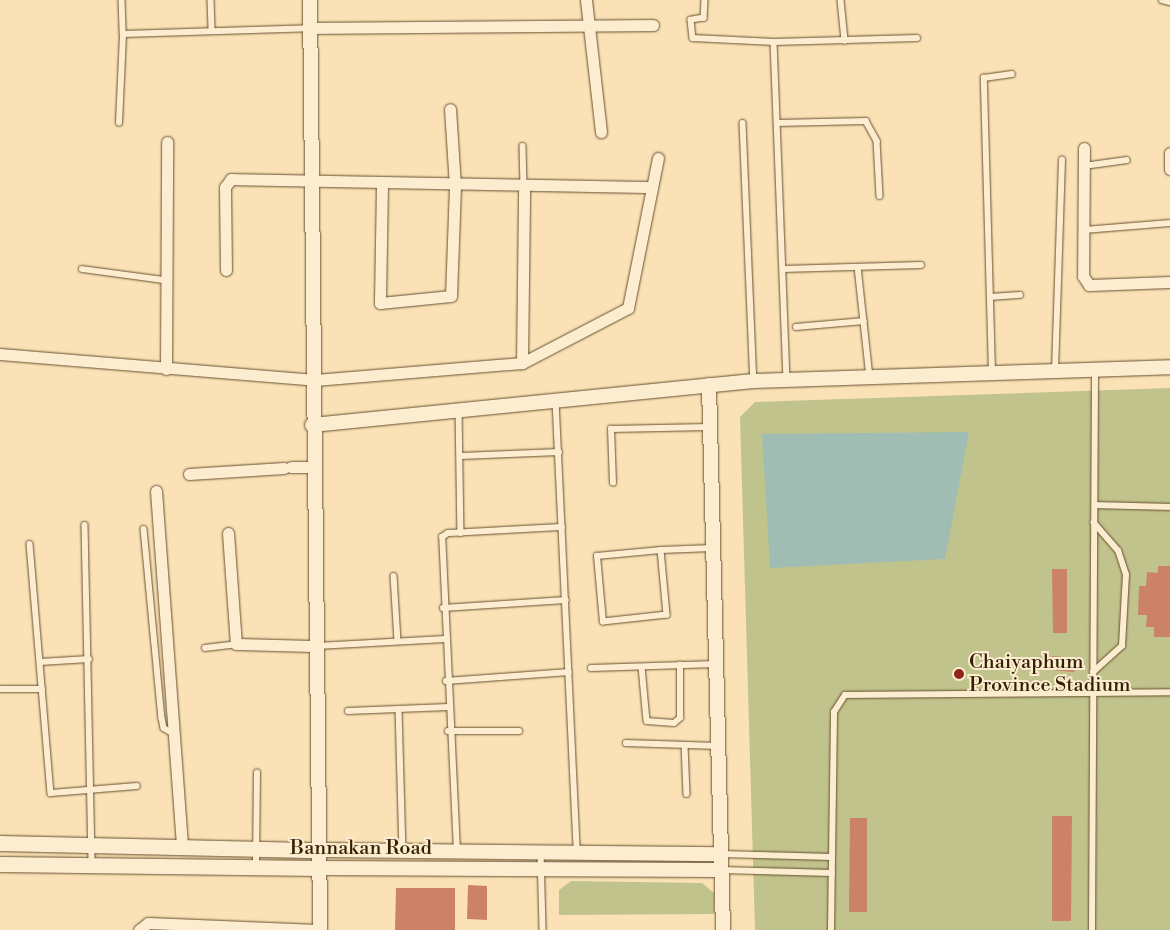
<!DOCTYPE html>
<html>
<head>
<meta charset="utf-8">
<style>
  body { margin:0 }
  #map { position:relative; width:1170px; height:930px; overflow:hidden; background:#fbe2b6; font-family:"Libre Bodoni",serif }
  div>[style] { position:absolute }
  .green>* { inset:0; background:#c1c38c }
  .water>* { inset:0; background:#9fbdb3 }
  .building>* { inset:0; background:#cc8269 }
  .roads { filter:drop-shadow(0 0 1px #665030) drop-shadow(0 0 1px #665030) }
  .service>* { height:5.5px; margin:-2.75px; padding:0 2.75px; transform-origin:2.75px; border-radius:2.75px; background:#fcecd0 }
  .minor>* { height:11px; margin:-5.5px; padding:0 5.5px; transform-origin:5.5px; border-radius:5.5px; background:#fcecd0 }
  .tertiary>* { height:14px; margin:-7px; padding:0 7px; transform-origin:7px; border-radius:7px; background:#fcecd0 }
  .secondary>* { height:15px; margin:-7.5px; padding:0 7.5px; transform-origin:7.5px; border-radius:7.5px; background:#fcecd0 }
  .dots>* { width:14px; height:14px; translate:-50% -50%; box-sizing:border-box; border:2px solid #fcecd0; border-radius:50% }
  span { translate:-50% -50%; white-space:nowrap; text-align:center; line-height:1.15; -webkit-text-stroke:4px #fcecd0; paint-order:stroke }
  .poi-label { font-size:20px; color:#341f03 }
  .left { translate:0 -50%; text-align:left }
  .street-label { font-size:20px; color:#341f03 }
</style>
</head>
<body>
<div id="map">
  <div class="green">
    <i style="clip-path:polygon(1170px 388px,1170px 930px,755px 930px,740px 417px,755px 402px)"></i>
    <i style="clip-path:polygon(571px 881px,702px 883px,714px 893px,714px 914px,559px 915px,559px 890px)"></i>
  </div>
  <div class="water">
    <i style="clip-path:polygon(969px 432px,945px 559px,770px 568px,762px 434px)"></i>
  </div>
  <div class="building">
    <i style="clip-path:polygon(1158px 566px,1170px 566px,1170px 637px,1154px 637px,1154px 627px,1146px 627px,1147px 615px,1138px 615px,1139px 586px,1146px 586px,1147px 572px,1158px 573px)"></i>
    <i style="clip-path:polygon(1052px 569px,1067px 569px,1067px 633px,1053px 633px)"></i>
    <i style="clip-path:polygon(1052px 656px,1076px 658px,1074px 672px,1051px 670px)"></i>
    <i style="clip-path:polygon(1052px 816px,1072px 816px,1071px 921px,1052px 921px)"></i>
    <i style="clip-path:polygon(850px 818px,867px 818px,867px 912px,849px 912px)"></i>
    <i style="clip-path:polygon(468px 885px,487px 886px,487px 920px,467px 919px)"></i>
    <i style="clip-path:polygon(396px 888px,455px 888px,455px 930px,395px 930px)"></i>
  </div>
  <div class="roads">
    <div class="service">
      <i style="left:122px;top:0;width:34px;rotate:88deg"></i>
      <i style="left:123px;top:34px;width:186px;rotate:-1.8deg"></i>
      <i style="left:211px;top:0;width:30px;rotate:88deg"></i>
      <i style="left:705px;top:0;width:18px;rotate:93deg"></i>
      <i style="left:704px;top:18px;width:13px;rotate:171deg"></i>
      <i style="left:691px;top:20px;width:18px;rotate:84deg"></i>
      <i style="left:693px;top:38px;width:81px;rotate:2.8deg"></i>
      <i style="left:774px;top:42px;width:143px;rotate:-1.6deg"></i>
      <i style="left:841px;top:0;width:41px;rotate:84.4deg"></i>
      <i style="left:1162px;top:0;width:8px;rotate:14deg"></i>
      <i style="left:774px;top:42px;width:338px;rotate:87.8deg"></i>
      <i style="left:119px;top:123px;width:89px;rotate:-87.4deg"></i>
      <i style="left:743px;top:123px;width:258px;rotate:87.6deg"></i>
      <i style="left:777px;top:123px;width:89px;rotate:-1.3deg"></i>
      <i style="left:866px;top:121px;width:23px;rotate:61deg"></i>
      <i style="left:877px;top:141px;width:55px;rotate:86.9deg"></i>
      <i style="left:523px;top:146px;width:40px;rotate:88.6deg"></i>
      <i style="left:1084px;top:166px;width:43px;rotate:-7.9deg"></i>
      <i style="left:1084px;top:230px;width:86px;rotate:-4.7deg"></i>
      <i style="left:858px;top:267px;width:111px;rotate:83.8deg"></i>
      <i style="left:82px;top:269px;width:83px;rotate:7.6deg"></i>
      <i style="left:783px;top:269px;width:138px;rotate:-1.7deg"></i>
      <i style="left:990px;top:297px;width:30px;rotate:-4deg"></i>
      <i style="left:796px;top:327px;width:68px;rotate:-5deg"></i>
      <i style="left:1055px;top:371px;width:211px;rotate:-88.1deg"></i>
      <i style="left:992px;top:373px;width:295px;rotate:-91.6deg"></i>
      <i style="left:984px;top:78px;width:28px;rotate:-8deg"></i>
      <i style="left:556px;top:401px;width:452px;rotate:87.3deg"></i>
      <i style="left:459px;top:410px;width:123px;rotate:89.1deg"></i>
      <i style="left:461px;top:456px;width:98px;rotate:-2.3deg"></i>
      <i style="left:613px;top:483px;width:54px;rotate:-92.1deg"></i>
      <i style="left:611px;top:429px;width:98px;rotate:-1.2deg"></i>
      <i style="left:1095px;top:505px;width:75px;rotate:1.5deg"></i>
      <i style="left:85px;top:525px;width:340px;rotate:88.8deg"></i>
      <i style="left:144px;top:529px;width:190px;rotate:84.6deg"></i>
      <i style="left:162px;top:718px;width:10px;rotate:79deg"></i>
      <i style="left:164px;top:728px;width:12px;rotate:31deg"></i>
      <i style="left:30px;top:544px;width:250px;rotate:85.2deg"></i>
      <i style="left:51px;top:793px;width:86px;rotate:-4.7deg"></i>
      <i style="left:661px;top:550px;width:65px;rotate:84.7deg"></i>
      <i style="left:667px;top:615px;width:64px;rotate:173.8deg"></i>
      <i style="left:603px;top:622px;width:66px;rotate:-95.2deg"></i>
      <i style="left:597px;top:556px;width:64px;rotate:-5.4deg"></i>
      <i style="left:661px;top:550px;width:51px;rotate:-2.2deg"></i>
      <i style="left:394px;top:576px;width:65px;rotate:86.5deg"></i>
      <i style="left:443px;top:608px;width:123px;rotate:-3.7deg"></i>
      <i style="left:317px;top:646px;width:128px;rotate:-3.1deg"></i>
      <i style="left:205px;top:648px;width:31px;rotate:-7deg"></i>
      <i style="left:40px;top:662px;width:49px;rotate:-3.5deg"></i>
      <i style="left:642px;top:667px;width:54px;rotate:84.7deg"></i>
      <i style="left:647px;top:721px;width:27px;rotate:4deg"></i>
      <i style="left:674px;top:723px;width:8px;rotate:-40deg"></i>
      <i style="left:680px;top:718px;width:53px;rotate:-90deg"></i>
      <i style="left:591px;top:668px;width:125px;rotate:-1.8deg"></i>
      <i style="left:1093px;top:672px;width:39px;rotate:-42deg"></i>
      <i style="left:1122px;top:646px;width:71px;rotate:-86.8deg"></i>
      <i style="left:1126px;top:575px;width:25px;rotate:-108deg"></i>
      <i style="left:1118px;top:551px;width:37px;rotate:-131deg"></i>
      <i style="left:446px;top:681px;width:123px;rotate:-4.2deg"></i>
      <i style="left:0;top:689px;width:42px"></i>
      <i style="left:399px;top:709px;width:142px;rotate:88.4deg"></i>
      <i style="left:348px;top:711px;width:100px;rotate:-2.3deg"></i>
      <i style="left:448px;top:731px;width:71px"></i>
      <i style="left:626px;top:743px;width:92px;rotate:1.9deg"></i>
      <i style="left:685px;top:745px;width:49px;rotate:87.7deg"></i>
      <i style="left:457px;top:851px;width:314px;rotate:-92.7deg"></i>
      <i style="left:442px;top:537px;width:7px;rotate:-34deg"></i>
      <i style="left:448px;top:533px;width:114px;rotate:-3deg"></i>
      <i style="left:541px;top:852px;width:78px;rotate:88.5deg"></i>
      <i style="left:721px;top:854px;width:111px;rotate:1.5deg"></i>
      <i style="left:256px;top:865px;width:92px;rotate:-89.4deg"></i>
      <i style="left:721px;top:870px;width:111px;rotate:1.5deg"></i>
      <i style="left:831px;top:930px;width:218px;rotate:-89.2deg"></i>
      <i style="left:834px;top:712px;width:20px;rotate:-57deg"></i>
      <i style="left:845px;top:695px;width:325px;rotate:-0.5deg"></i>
      <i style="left:1092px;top:930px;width:561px;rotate:-89.69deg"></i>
    </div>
    <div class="minor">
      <i style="left:586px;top:0;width:133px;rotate:83.5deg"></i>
      <i style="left:310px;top:28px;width:343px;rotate:-0.5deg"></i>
      <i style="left:1084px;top:148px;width:128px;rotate:90.4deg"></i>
      <i style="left:1083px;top:276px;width:11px;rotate:56deg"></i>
      <i style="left:1089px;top:285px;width:81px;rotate:-2.1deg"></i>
      <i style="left:1170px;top:153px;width:16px;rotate:90deg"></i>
      <i style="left:382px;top:185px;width:118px;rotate:91deg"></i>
      <i style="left:380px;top:303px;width:71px;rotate:-5.6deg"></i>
      <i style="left:451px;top:296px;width:110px;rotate:-87.9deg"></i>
      <i style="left:455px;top:186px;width:77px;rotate:-93.7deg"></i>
      <i style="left:226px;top:270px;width:83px;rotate:-90.7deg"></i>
      <i style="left:225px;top:187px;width:10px;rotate:-53deg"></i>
      <i style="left:231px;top:179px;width:421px;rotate:1.1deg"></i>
      <i style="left:0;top:354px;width:316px;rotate:4.7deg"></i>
      <i style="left:315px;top:380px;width:208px;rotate:-4.7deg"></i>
      <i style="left:522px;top:363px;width:119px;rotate:-27.4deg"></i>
      <i style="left:628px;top:308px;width:153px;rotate:-78.7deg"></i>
      <i style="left:522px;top:363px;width:176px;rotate:-89.3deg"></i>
      <i style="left:166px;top:369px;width:227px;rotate:-89.7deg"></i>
      <i style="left:291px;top:467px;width:21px"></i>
      <i style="left:189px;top:474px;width:95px;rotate:-3.6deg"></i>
      <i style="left:156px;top:491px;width:357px;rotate:85.8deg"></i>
      <i style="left:228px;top:533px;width:111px;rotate:85.9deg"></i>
      <i style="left:236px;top:644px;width:79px;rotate:1.5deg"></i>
      <i style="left:139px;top:930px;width:11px;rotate:-38deg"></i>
      <i style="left:148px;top:923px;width:164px;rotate:2.4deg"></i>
    </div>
    <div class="tertiary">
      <i style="left:310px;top:0;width:930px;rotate:89.38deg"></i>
      <i style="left:709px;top:385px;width:545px;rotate:88.53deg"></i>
      <i style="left:312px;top:425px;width:444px;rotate:-5.7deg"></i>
      <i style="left:754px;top:381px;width:416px;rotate:-1.9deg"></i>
      <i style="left:319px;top:850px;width:402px;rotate:0.6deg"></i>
      <i style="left:319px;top:868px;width:402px;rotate:0.3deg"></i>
    </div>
    <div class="secondary">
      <i style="left:0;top:843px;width:319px;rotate:1.3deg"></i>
      <i style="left:0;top:864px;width:319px;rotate:0.7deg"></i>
    </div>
  </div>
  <div class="dots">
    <i style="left:959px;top:674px;background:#8f2418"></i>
  </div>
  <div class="poi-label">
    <span class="left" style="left:969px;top:674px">Chaiyaphum<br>Province Stadium</span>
  </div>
  <div class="street-label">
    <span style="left:361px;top:848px">Bannakan Road</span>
  </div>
</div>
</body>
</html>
